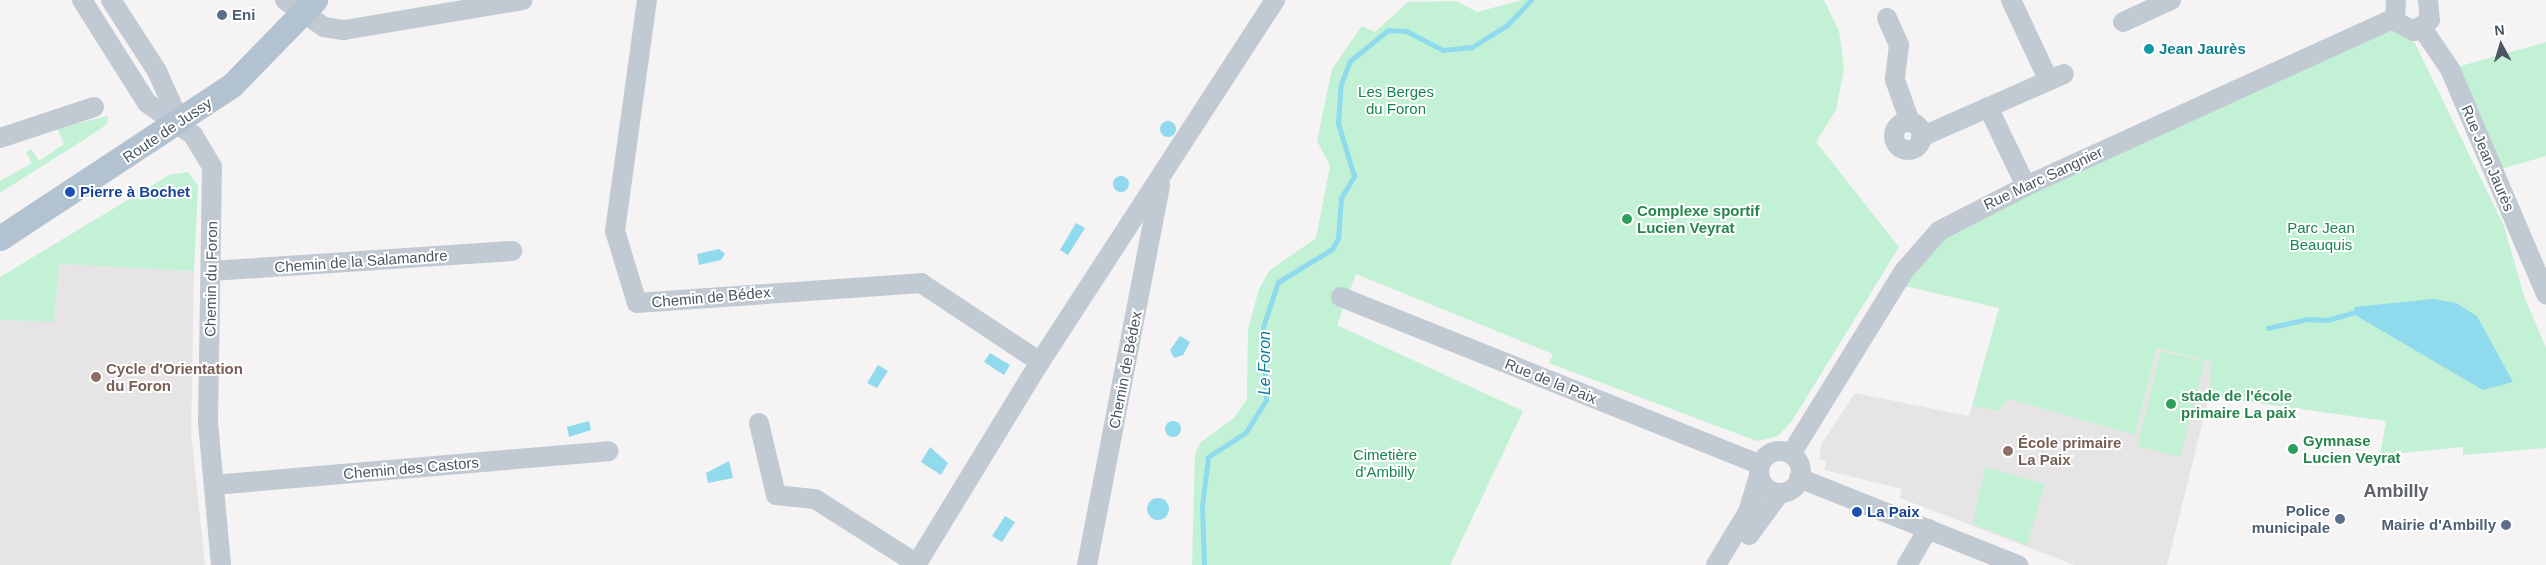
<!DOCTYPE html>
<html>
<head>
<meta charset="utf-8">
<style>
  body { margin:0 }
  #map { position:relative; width:2546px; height:565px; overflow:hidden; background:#f5f3f3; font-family:Helvetica,sans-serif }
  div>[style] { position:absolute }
  .education>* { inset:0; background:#e6e4e5 }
  .green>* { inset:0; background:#c3f1d5 }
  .water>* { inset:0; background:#90daee }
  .round { border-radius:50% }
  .stream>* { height:5px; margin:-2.5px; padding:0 2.5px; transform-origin:2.5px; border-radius:2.5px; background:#90daee }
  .minor>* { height:20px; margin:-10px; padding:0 10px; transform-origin:10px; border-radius:10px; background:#c1cad2 }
  .minor>.ring { margin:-10px; padding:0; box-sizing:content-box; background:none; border:20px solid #c1cad2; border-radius:50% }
  .major>* { height:25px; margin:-12.5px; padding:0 12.5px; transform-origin:12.5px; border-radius:12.5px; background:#b3c2d1 }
  .dots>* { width:14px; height:14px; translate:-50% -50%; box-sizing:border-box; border:2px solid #fff; border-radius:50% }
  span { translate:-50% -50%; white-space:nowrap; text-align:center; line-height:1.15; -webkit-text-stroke:4px #fff; paint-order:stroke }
  .service-label { font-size:15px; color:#4e5e75; font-weight:700 }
  .left { translate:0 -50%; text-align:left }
  .right { translate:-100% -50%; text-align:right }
  .culture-label { font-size:15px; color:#0d838f; font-weight:700 }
  .park-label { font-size:15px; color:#17864f }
  .street-label { font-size:15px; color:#4a5661 }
  .transit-label { font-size:15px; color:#164399; font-weight:700 }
  .leisure-label { font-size:15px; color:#27864d; font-weight:700 }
  .education-label { font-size:15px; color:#785e54; font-weight:700 }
  .water-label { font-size:16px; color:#0c7c9b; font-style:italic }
  .quarter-label { font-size:18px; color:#5f6368; font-weight:700 }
  .north { position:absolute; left:2476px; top:20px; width:50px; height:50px; -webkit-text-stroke:4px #fff; paint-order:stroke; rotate:354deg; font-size:14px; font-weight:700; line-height:20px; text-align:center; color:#4a5661 }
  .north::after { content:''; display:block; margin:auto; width:18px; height:22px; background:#4a5661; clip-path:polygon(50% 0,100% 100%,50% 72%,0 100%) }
</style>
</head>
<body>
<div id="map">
  <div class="education">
    <i style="clip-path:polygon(59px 264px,194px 271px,191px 433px,205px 565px,0 565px,0 320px,54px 322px)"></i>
    <i style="clip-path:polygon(2156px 348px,2211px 362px,2209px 396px,2167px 565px,2074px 565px,1900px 498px,1902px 489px,1824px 470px,1827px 461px,1819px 459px,1822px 443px,1855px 393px,1969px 416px,1972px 406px,1998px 411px,2009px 399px,2135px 435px)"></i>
  </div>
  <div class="green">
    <i style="clip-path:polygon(1522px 0,1824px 0,1839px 31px,1844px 69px,1836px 110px,1816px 142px,1899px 247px,1792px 421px,1778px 436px,1757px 441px,1549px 363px,1553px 354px,1356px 274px,1337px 325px,1523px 411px,1450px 565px,1192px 565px,1195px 454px,1201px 442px,1234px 418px,1247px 399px,1248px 329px,1259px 289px,1269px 271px,1316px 238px,1330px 166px,1317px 141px,1332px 69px,1362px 26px,1375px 32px,1408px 2px,1456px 1px,1477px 12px)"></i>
    <i style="clip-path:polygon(2394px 18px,2409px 31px,2504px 226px,2524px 296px,2546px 348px,2546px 448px,2463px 455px,2463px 447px,2380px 455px,2386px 421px,2209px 396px,2211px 362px,2157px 348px,2135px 435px,2009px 399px,1998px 411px,1972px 406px,1999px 308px,1896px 284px,1924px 244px)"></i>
    <i style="clip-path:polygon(2546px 42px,2546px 156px,2493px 171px,2450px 69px)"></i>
    <i style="clip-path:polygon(108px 116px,107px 124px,99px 130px,0 193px,0 181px,32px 163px,26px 152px,31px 149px,39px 161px,64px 144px,57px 128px)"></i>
    <i style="clip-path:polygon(188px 172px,198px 186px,194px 271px,59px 264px,54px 322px,0 320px,0 277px,169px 175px)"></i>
    <i style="clip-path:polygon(2161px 351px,2205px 362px,2180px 457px,2137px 446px)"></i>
    <i style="clip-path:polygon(1985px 467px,2045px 484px,2027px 545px,1973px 524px)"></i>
  </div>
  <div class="water">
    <i class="round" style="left:1160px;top:121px;width:16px;height:16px"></i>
    <i class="round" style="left:1113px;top:176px;width:16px;height:16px"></i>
    <i style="clip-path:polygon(1076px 223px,1085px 228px,1068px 255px,1060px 250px)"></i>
    <i style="clip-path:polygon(719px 249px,725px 254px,721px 260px,699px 265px,697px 254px)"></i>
    <i style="clip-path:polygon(2433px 299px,2456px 303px,2477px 316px,2513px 382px,2483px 390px,2355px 315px,2354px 307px)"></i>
    <i style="clip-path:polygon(1180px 336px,1190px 342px,1183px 355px,1174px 358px,1170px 350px)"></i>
    <i style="clip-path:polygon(990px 353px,1010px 365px,1004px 375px,984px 362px)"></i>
    <i style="clip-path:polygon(878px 365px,888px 371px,877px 388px,867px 383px)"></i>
    <i class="round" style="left:1165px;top:421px;width:16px;height:16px"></i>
    <i style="clip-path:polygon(589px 421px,591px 430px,569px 437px,567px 427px)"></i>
    <i style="clip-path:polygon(930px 447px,948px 463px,941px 475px,921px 462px)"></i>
    <i style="clip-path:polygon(729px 461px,733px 478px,708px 483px,706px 473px)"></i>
    <i class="round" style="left:1147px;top:498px;width:22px;height:22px"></i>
    <i style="clip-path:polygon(1005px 516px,1015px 522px,1002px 542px,992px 536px)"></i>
  </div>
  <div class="stream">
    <i style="left:2268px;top:328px;width:40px;rotate:-13deg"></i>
    <i style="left:2307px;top:319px;width:20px;rotate:3deg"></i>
    <i style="left:2327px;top:320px;width:35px;rotate:-16deg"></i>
    <i style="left:1204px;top:565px;width:59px;rotate:-91.9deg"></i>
    <i style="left:1202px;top:506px;width:49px;rotate:-83deg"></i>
    <i style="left:1208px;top:457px;width:45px;rotate:-33.3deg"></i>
    <i style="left:1246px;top:432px;width:38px;rotate:-58deg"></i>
    <i style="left:1266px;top:400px;width:73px;rotate:-92.4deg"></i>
    <i style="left:1263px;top:327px;width:47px;rotate:-71.6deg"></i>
    <i style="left:1278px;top:282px;width:63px;rotate:-31.4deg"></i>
    <i style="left:1332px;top:249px;width:13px;rotate:-61deg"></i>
    <i style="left:1338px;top:238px;width:40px;rotate:-85.7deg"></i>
    <i style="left:1341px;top:198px;width:26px;rotate:-59deg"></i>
    <i style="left:1354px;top:176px;width:55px;rotate:-106.8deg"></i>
    <i style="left:1338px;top:123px;width:39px;rotate:-86deg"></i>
    <i style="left:1341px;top:84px;width:25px;rotate:-69deg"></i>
    <i style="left:1350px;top:61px;width:49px;rotate:-39.2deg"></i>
    <i style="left:1388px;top:30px;width:18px;rotate:3deg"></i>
    <i style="left:1406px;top:31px;width:42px;rotate:27.2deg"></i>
    <i style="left:1443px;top:50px;width:29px;rotate:-6deg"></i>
    <i style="left:1472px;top:47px;width:40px;rotate:-32deg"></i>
    <i style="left:1506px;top:26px;width:36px;rotate:-46deg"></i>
  </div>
  <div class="minor">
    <i style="left:82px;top:0;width:122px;rotate:57.7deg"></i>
    <i style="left:147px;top:103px;width:56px;rotate:34.8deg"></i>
    <i style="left:193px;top:135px;width:37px;rotate:59deg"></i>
    <i style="left:212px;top:167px;width:255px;rotate:90.9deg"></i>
    <i style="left:208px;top:422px;width:144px;rotate:84.8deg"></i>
    <i style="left:111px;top:0;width:85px;rotate:57.1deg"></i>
    <i style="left:157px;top:71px;width:57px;rotate:66.1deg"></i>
    <i style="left:285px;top:0;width:47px;rotate:34.7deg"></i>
    <i style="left:324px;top:27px;width:20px;rotate:9deg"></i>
    <i style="left:344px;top:30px;width:181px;rotate:-9.5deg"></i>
    <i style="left:647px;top:0;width:233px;rotate:97.9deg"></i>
    <i style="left:615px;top:231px;width:75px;rotate:73deg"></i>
    <i style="left:637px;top:303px;width:285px;rotate:-4deg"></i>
    <i style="left:921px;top:283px;width:143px;rotate:33.6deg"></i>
    <i style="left:2011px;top:0;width:89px;rotate:64.9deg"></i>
    <i style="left:2396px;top:0;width:21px;rotate:93deg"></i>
    <i style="left:2395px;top:21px;width:21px;rotate:28deg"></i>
    <i style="left:2414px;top:31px;width:19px;rotate:-35deg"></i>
    <i style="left:2430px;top:20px;width:20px;rotate:-96deg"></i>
    <i style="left:1887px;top:18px;width:30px;rotate:66deg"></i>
    <i style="left:1899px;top:45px;width:35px;rotate:97deg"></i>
    <i style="left:1895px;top:80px;width:45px;rotate:70.3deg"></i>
    <i style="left:2123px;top:22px;width:53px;rotate:-24.6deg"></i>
    <i style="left:2422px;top:28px;width:50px;rotate:55.7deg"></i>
    <i style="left:2450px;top:69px;width:245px;rotate:66.9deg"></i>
    <i style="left:1988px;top:107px;width:88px;rotate:64.3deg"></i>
    <i class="ring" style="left:1894px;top:122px;width:8px;height:8px"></i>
    <i style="left:1921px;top:137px;width:156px;rotate:-23.8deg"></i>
    <i style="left:0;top:138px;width:99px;rotate:-18.3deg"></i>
    <i style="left:211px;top:271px;width:302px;rotate:-3.8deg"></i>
    <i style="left:1341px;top:297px;width:451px;rotate:21.8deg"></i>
    <i style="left:759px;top:423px;width:74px;rotate:76.7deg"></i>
    <i style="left:776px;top:495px;width:39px;rotate:6deg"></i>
    <i style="left:815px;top:499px;width:121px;rotate:32.5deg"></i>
    <i class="ring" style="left:1759px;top:451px;width:22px;height:22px"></i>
    <i style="left:1791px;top:454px;width:215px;rotate:-58.3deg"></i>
    <i style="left:1904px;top:271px;width:53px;rotate:-48.8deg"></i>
    <i style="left:1939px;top:231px;width:98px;rotate:-27.3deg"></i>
    <i style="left:2026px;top:186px;width:405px;rotate:-24.5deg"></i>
    <i style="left:1799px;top:478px;width:236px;rotate:21.7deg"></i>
    <i style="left:214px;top:485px;width:396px;rotate:-4.9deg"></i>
    <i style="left:1749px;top:535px;width:52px;rotate:-53.6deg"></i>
    <i style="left:916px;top:565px;width:238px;rotate:-58.6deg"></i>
    <i style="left:1040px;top:362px;width:432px;rotate:-57deg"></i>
    <i style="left:1087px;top:565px;width:387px;rotate:-79.1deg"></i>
    <i style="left:1716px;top:565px;width:62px;rotate:-58.9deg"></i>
    <i style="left:1748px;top:512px;width:39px;rotate:-73deg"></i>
    <i style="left:1907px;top:565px;width:42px;rotate:-59.7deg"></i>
  </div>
  <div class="major">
    <i style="left:0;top:238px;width:278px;rotate:-33.4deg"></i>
    <i style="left:232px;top:85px;width:119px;rotate:-45.7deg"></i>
  </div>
  <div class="dots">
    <i style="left:222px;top:15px;background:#5c6f8a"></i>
    <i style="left:2149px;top:49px;background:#0f9aa8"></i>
    <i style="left:70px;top:192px;background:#1a4fb4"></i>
    <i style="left:1627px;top:219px;background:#2e9e5b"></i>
    <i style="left:96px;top:377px;background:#8d6e63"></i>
    <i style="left:2171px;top:404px;background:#2e9e5b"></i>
    <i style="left:2293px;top:449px;background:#2e9e5b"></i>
    <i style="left:2008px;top:451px;background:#8d6e63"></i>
    <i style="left:1857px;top:512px;background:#1a4fb4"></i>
    <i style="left:2340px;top:519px;background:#5c6f8a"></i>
    <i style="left:2506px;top:525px;background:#5c6f8a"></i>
  </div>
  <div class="service-label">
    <span class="left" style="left:232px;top:15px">Eni</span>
    <span class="right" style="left:2330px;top:519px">Police<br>municipale</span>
    <span class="right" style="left:2496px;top:525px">Mairie d'Ambilly</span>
  </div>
  <div class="culture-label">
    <span class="left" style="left:2159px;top:49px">Jean Jaurès</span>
  </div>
  <div class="park-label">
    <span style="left:1396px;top:100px">Les Berges<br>du Foron</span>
    <span style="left:2321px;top:236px">Parc Jean<br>Beauquis</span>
    <span style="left:1385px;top:463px">Cimetière<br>d'Ambilly</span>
  </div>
  <div class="street-label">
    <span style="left:167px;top:130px;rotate:-34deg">Route de Jussy</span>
    <span style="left:2488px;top:158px;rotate:67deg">Rue Jean Jaurès</span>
    <span style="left:2043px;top:178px;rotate:-25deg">Rue Marc Sangnier</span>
    <span style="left:361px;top:261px;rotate:-4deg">Chemin de la Salamandre</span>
    <span style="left:211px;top:279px;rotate:-89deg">Chemin du Foron</span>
    <span style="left:711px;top:297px;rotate:-5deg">Chemin de Bédex</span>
    <span style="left:1125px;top:370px;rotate:-79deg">Chemin de Bédex</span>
    <span style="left:1551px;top:381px;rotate:22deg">Rue de la Paix</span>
    <span style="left:411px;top:468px;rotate:-5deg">Chemin des Castors</span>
  </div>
  <div class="transit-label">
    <span class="left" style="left:80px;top:192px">Pierre à Bochet</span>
    <span class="left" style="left:1867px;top:512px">La Paix</span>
  </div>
  <div class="leisure-label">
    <span class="left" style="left:1637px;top:219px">Complexe sportif<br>Lucien Veyrat</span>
    <span class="left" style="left:2181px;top:404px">stade de l'école<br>primaire La paix</span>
    <span class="left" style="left:2303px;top:449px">Gymnase<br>Lucien Veyrat</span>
  </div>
  <div class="education-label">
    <span class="left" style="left:106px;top:377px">Cycle d'Orientation<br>du Foron</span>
    <span class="left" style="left:2018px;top:451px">École primaire<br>La Paix</span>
  </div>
  <div class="water-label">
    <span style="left:1265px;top:363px;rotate:-90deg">Le Foron</span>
  </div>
  <div class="quarter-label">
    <span style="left:2396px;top:491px">Ambilly</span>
  </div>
  <div class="north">N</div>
</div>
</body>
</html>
